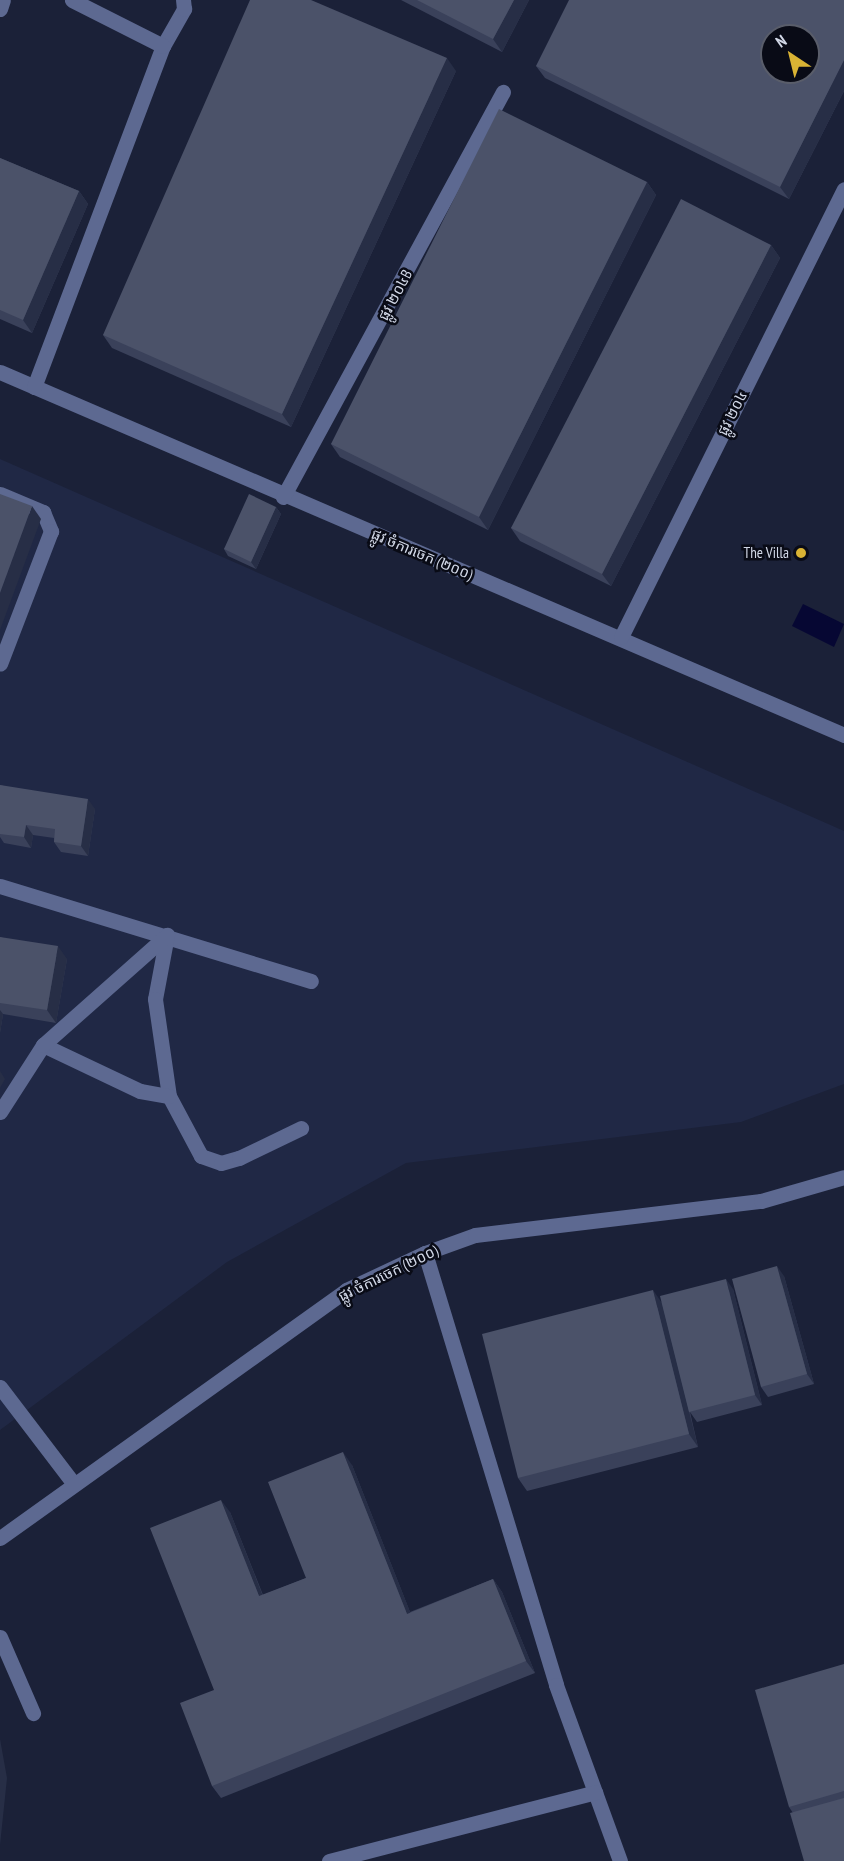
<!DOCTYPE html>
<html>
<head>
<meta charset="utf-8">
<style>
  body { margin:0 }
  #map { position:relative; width:844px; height:1861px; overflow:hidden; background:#1b2138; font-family:"PT Sans Narrow","Noto Sans Khmer",sans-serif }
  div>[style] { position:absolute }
  .built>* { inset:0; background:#202845 }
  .water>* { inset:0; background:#060733 }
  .minor>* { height:15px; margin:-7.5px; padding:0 7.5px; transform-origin:7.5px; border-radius:7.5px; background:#5d6991 }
  .wall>* { inset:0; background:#3a415a }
  .shaded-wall>* { inset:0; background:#272e46 }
  .building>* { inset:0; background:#4b5269 }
  .dots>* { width:16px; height:16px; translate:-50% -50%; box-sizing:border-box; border:3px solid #090b16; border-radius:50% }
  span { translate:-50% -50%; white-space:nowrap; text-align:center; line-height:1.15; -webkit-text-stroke:5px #090b16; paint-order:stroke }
  .street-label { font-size:15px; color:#d2d8e7 }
  .poi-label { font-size:15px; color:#d2d8e7 }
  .right { translate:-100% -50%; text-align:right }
  .north { position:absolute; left:760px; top:24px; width:60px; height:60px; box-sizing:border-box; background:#090b16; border:2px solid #595d6a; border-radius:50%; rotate:325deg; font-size:16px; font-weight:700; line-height:24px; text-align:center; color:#d2d8e7 }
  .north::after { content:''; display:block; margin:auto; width:21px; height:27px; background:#d9b334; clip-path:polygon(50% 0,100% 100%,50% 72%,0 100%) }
</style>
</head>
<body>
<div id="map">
  <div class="built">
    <i style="clip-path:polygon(0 459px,844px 831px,844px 1084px,741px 1122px,406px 1163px,227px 1262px,0 1430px)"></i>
  </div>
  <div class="water">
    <i style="clip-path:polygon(803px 604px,844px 624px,834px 647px,792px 626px)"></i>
  </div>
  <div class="minor">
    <i style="left:0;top:9px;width:9px;rotate:-72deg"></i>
    <i style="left:163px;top:46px;width:43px;rotate:-60.4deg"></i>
    <i style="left:184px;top:9px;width:9px;rotate:-96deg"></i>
    <i style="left:0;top:372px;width:919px;rotate:23.27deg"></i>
    <i style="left:34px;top:387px;width:365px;rotate:-69.3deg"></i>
    <i style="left:163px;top:46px;width:102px;rotate:-153.2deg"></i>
    <i style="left:0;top:494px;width:47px;rotate:22.7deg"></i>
    <i style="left:43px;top:512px;width:21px;rotate:67deg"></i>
    <i style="left:51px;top:531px;width:142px;rotate:111deg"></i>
    <i style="left:283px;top:497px;width:461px;rotate:-61.5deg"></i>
    <i style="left:621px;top:637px;width:500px;rotate:-63.54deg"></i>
    <i style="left:0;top:886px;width:325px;rotate:17deg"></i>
    <i style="left:167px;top:935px;width:65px;rotate:100.6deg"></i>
    <i style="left:155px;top:999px;width:98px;rotate:81.8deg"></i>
    <i style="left:169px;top:1096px;width:68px;rotate:61.9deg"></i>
    <i style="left:201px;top:1156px;width:21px;rotate:19deg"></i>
    <i style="left:221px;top:1163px;width:19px;rotate:-16deg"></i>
    <i style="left:239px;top:1158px;width:69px;rotate:-25.8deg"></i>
    <i style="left:43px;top:1045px;width:107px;rotate:25.4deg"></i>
    <i style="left:140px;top:1091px;width:29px;rotate:10deg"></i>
    <i style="left:0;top:1112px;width:80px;rotate:-57.3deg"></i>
    <i style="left:43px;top:1045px;width:166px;rotate:-41.6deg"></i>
    <i style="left:425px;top:1253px;width:451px;rotate:73.1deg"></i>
    <i style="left:556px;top:1685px;width:187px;rotate:70deg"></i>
    <i style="left:0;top:1387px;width:122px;rotate:52.7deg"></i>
    <i style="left:0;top:1538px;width:426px;rotate:-35.6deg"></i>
    <i style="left:346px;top:1290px;width:87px;rotate:-25.1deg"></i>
    <i style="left:425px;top:1253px;width:53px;rotate:-19.8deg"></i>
    <i style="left:475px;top:1235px;width:288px;rotate:-6.8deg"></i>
    <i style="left:761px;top:1201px;width:86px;rotate:-16.1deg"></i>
    <i style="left:0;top:1637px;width:83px;rotate:66.5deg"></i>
    <i style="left:329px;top:1861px;width:275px;rotate:-14.5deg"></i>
  </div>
  <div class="wall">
    <i style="clip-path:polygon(401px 0,529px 0,502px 52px)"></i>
    <i style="clip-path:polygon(844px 0,844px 91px,789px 199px,545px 78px,536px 66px)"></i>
    <i style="clip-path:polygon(456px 71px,291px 427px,112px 348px,103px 335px)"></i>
    <i style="clip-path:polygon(0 158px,79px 191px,88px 204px,32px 333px,0 319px)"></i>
    <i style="clip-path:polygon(647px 182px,656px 195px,488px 530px,340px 457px,331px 444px)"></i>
    <i style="clip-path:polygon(771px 245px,780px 258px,611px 586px,520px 541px,511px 528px)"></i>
    <i style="clip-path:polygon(276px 507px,281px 514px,256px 569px,228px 556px,224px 549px)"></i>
    <i style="clip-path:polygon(0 785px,95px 809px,88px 856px,61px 852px,54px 842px,54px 838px,33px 835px,31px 848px,4px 843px,0 837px)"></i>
    <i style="clip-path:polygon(0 937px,67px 959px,56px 1023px,3px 1014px,0 1033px)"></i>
    <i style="clip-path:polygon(784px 1276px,814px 1384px,768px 1397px,761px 1387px)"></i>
    <i style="clip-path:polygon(733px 1289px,762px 1405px,697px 1422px,690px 1412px,698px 1447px,527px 1491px,518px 1478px,662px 1302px)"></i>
    <i style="clip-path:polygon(352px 1465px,410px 1612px,493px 1579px,502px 1592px,535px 1673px,221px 1798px,212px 1786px,214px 1690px,230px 1512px,263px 1595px,306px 1578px)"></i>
    <i style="clip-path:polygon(844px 1664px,844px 1861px,793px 1813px,789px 1807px)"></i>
  </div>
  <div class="shaded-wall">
    <i style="clip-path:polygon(514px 0,529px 0,502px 52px,493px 39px)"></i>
    <i style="clip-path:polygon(447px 58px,456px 71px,291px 427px,282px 414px)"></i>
    <i style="clip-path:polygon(844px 60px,844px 91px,789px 199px,780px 187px)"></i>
    <i style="clip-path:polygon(647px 182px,656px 195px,488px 530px,479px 517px)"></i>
    <i style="clip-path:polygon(79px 191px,88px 204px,32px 333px,23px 320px)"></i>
    <i style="clip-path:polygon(771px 245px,780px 258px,611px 586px,602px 574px)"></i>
    <i style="clip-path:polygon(32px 506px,41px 519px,0 630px,0 593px)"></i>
    <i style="clip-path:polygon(276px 507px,281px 514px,256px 569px,251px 562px)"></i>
    <i style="clip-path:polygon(88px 799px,95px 809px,88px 856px,81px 846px)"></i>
    <i style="clip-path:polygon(26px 825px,33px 835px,31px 848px,24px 837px)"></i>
    <i style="clip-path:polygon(58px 946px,67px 959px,56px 1023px,47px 1010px)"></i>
    <i style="clip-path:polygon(0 1010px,3px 1014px,0 1033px)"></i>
    <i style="clip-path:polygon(0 1071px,5px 1079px,0 1088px)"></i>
    <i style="clip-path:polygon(777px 1266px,784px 1276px,814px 1384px,807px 1374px)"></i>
    <i style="clip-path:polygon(726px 1279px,733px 1289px,762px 1405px,755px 1395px)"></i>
    <i style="clip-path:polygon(653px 1290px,662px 1303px,698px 1447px,689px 1434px)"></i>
    <i style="clip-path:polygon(343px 1452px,352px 1465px,416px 1627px,407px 1614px)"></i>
    <i style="clip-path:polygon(221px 1500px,230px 1512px,268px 1609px,259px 1596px)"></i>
    <i style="clip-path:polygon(493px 1579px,502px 1592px,535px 1673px,526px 1661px)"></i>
    <i style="clip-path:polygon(0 1739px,7px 1778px,0 1845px)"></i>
  </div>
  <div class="building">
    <i style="clip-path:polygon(250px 0,311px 0,447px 58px,282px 414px,103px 335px)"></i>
    <i style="clip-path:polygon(417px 0,514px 0,493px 39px)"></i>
    <i style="clip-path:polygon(evenodd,569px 0,844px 0,844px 60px,780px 187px,536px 66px,569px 0,772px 36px,808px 36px,808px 72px,772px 72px,772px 36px)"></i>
    <i style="clip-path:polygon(499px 109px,647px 182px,479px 517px,331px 444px)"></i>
    <i style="clip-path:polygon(0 158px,79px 191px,23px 320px,0 310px)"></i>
    <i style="clip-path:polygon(681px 199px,771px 245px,602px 574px,511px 528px)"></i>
    <i style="clip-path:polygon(0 494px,32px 506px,0 593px)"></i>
    <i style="clip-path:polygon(249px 494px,276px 507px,251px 562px,224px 549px)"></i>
    <i style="clip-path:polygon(0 785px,88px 799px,81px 846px,54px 842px,55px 829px,26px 825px,24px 837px,0 834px)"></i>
    <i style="clip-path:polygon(0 937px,58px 946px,47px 1010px,0 1003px)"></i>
    <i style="clip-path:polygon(777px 1266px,807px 1374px,761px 1387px,732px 1279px)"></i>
    <i style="clip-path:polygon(726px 1279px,755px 1395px,689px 1412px,660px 1296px)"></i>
    <i style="clip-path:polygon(653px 1290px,689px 1434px,518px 1478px,482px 1334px)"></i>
    <i style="clip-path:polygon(343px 1452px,407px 1614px,493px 1579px,526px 1661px,212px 1786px,180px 1703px,214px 1690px,150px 1528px,221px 1500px,259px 1596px,306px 1578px,268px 1482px)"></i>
    <i style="clip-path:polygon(844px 1664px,844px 1791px,789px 1807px,755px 1690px)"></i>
    <i style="clip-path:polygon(844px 1798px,844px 1861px,804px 1861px,790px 1813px)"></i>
  </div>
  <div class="dots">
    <i style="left:801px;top:553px;background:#d9b334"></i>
  </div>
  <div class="street-label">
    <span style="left:395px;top:295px;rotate:-62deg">ផ្លូវ ២០៤B</span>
    <span style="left:732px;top:413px;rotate:-63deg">ផ្លូវ ២០៤</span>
    <span style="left:422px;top:554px;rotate:23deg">ផ្លូវ ចំការចេក (២០០)</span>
    <span style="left:388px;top:1273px;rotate:-26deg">ផ្លូវ ចំការចេក (២០០)</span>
  </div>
  <div class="poi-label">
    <span class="right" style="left:789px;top:553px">The Villa</span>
  </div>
  <div class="north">N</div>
</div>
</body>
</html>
